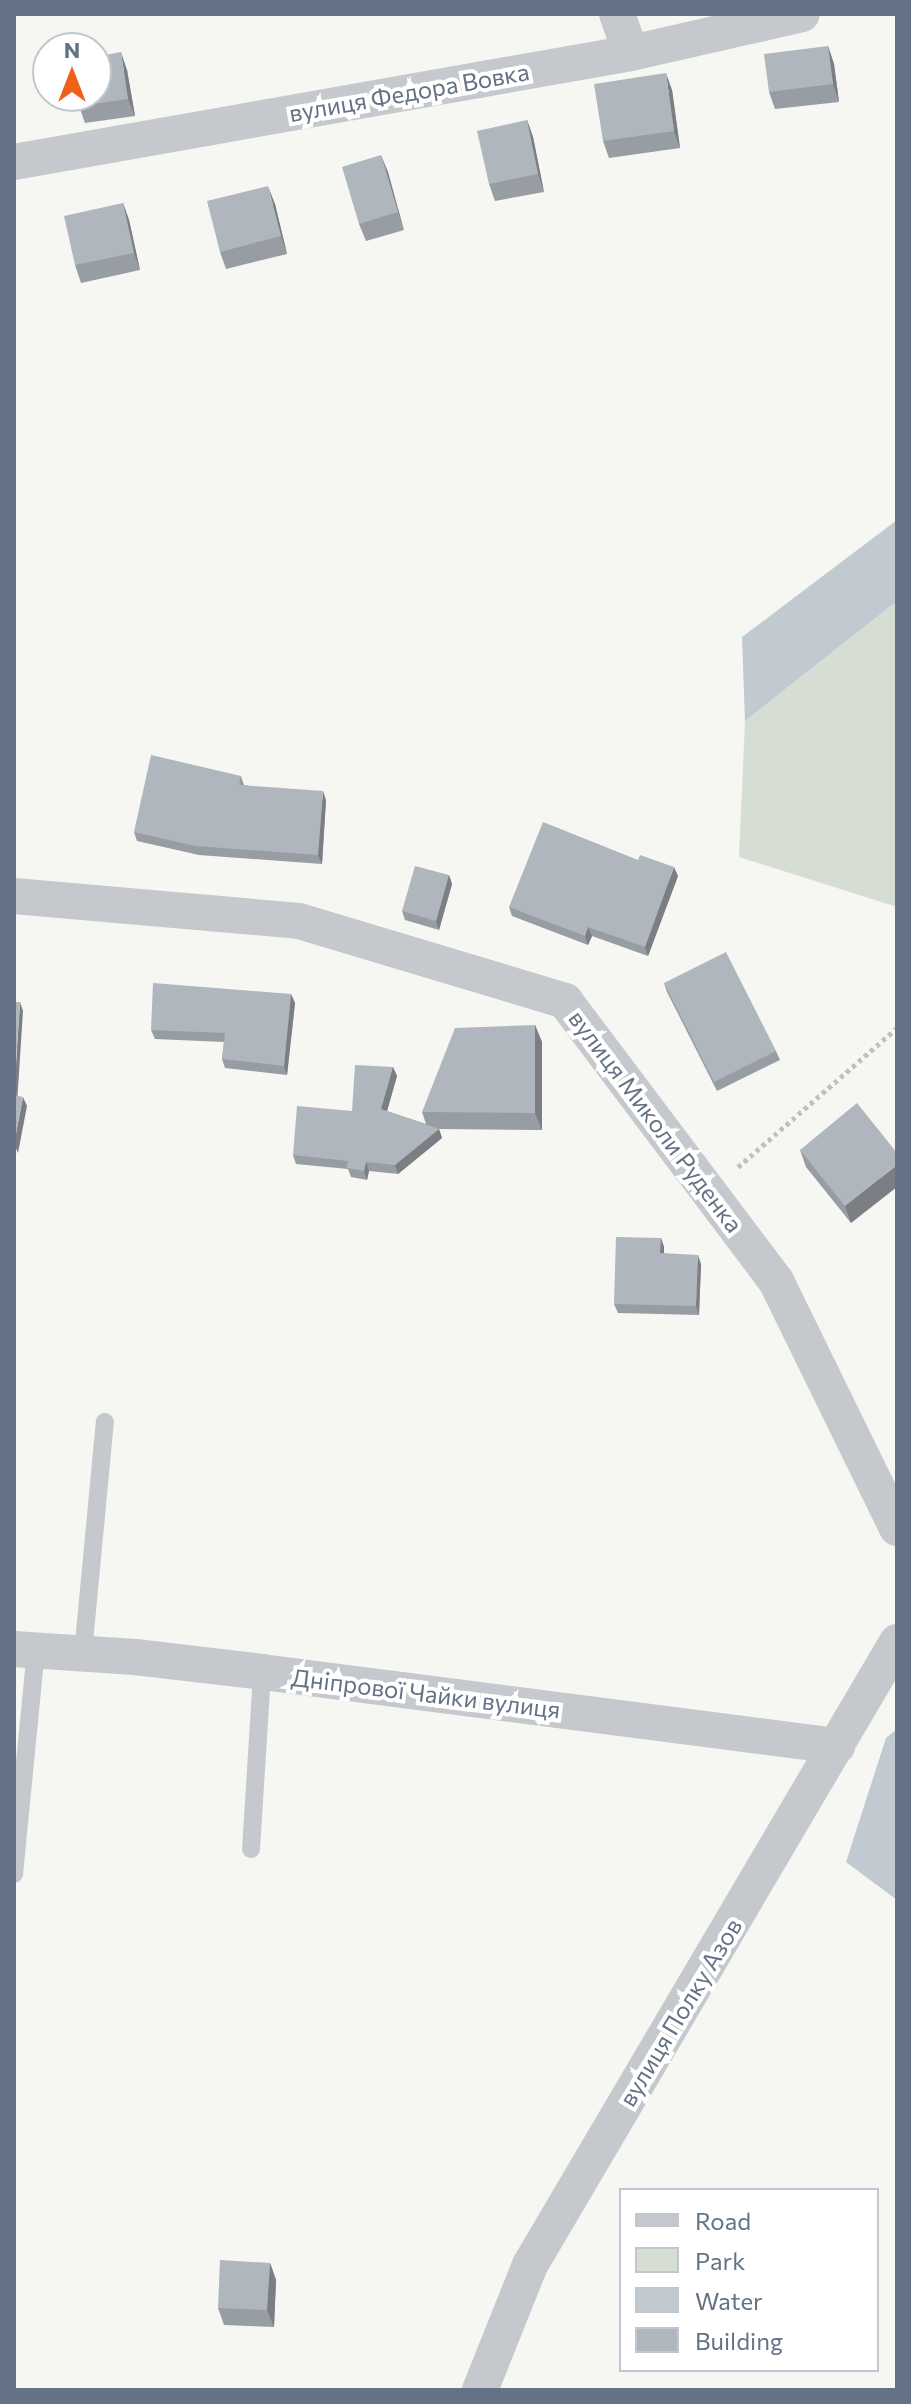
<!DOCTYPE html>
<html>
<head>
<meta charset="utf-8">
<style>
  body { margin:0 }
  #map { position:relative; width:911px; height:2404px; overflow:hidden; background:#f6f6f2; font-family:Commissioner,sans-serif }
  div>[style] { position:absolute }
  .green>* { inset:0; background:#d6ded3 }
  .water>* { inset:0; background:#c1cad0 }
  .path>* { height:5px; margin-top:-2.5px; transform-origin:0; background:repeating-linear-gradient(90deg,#bfc0c3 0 4px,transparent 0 8px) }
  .service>* { height:18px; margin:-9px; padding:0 9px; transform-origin:9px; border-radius:9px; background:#c5c8cc }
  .minor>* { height:36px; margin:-18px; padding:0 18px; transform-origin:18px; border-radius:18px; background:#c5c8cc }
  .wall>* { inset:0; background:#979da3 }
  .shaded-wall>* { inset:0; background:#7b7f84 }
  .building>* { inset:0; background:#b0b6bd }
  span { translate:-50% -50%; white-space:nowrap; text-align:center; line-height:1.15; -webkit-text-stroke:8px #fff; paint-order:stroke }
  .street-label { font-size:24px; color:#637285 }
  .frame { position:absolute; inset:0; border:16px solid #637285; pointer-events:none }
  .legend { position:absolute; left:619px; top:2188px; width:260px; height:184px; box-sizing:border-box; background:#fff; border:2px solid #c1c7ce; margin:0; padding:10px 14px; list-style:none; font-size:24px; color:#637285 }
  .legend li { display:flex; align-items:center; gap:16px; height:40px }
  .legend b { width:40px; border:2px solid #c1c7ce }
  .north { position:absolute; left:32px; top:32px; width:80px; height:80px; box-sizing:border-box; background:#fff; border:2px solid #c1c7ce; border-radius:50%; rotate:0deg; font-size:22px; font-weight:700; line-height:32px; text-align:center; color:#637285 }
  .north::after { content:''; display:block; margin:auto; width:28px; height:36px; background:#ef6119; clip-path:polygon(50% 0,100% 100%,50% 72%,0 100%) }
</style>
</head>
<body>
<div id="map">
  <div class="green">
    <i style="clip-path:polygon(897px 601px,897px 907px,739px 857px,745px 721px)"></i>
  </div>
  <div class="water">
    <i style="clip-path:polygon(897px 520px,897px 601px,745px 721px,742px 637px)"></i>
    <i style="clip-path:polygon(897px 1729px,897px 1900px,846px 1862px,886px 1738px)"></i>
  </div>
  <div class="path">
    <i style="left:738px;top:1167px;width:211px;rotate:-41.2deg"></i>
  </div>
  <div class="service">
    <i style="left:83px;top:1653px;width:232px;rotate:-84.6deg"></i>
    <i style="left:251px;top:1849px;width:177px;rotate:-86.4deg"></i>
    <i style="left:14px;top:1874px;width:225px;rotate:-84.4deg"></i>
  </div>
  <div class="minor">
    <i style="left:617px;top:14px;width:41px;rotate:70.3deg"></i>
    <i style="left:14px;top:162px;width:627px;rotate:-10.02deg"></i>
    <i style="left:631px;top:53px;width:175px;rotate:-12.8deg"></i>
    <i style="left:14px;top:896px;width:286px;rotate:5deg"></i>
    <i style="left:299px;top:921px;width:278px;rotate:16.7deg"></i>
    <i style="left:565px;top:1001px;width:351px;rotate:53deg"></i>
    <i style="left:776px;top:1281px;width:275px;rotate:63.9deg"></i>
    <i style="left:14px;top:1649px;width:121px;rotate:3.8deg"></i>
    <i style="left:135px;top:1657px;width:128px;rotate:6.7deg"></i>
    <i style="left:262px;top:1672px;width:580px;rotate:7.33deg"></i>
    <i style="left:480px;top:2390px;width:135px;rotate:-68.2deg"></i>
    <i style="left:530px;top:2265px;width:723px;rotate:-59.5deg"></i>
  </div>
  <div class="wall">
    <i style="clip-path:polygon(828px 46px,834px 64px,839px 102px,775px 109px,769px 92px)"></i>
    <i style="clip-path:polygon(127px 70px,135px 116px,85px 123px,79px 106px)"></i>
    <i style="clip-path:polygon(672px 90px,680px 148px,609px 158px,603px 141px)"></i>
    <i style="clip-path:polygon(527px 120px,533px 137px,544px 192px,495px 201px,489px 184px)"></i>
    <i style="clip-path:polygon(381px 155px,404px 230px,366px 241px,359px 224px)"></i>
    <i style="clip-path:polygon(123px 203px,129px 220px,140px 270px,81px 283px,75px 265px)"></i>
    <i style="clip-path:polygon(275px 204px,287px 254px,226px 269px,220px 252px)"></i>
    <i style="clip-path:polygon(241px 776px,244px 785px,326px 800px,322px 864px,199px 855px,137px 841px,134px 832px)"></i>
    <i style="clip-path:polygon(449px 875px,452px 884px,439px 930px,405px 920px,402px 911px)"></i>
    <i style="clip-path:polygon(678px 876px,648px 956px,592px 936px,588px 945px,512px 916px,509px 907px)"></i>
    <i style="clip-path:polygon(664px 983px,776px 1051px,780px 1060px,717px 1091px,667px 992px)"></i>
    <i style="clip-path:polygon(291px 994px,295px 1003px,287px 1075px,225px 1068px,222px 1059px,224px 1042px,155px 1039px,151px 1030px)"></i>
    <i style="clip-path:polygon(535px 1025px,542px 1042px,542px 1130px,439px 1129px,442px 1138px,398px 1174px,369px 1171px,367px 1180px,351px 1177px,348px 1169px,296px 1164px,293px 1155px,352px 1111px,393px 1067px,397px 1076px,387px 1111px,426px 1124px,422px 1112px)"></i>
    <i style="clip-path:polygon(800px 1150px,897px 1153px,851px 1223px,806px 1167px)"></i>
    <i style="clip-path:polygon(661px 1238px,664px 1247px,664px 1253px,701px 1264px,699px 1315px,618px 1313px,614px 1304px)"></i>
    <i style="clip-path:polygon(270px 2263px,276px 2280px,274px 2327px,224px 2325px,218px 2308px)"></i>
  </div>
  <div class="shaded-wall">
    <i style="clip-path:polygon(828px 46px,834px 64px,839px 102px,833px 84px)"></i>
    <i style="clip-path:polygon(121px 52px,127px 70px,135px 116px,128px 99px)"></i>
    <i style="clip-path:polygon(666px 73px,672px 90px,680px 148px,674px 131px)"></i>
    <i style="clip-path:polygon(527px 120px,533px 137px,544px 192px,538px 174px)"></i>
    <i style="clip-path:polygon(381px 155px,388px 172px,404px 230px,398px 212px)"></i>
    <i style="clip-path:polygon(268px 186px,275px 204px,287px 254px,281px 236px)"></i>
    <i style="clip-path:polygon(123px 203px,129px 220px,140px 270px,134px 253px)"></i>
    <i style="clip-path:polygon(323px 791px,326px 800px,322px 864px,318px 855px)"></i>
    <i style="clip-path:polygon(674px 867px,678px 876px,648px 956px,645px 947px)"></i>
    <i style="clip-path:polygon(449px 875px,452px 884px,439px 930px,436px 921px)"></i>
    <i style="clip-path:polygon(588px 927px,592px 936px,588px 945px,585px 936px)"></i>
    <i style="clip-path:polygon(291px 994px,295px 1003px,287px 1075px,284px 1066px)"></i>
    <i style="clip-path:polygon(20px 1002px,23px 1011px,17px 1104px,14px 1096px)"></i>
    <i style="clip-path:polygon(535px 1025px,542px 1042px,542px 1130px,535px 1113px)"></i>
    <i style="clip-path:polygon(393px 1067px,397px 1076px,385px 1118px,381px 1109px)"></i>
    <i style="clip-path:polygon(23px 1097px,27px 1106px,18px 1153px,14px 1144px)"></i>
    <i style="clip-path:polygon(439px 1129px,442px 1138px,398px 1174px,395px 1165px)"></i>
    <i style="clip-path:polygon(366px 1162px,369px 1171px,367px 1180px,364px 1171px)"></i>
    <i style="clip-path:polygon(897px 1165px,897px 1187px,851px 1223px,845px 1206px)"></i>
    <i style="clip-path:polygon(661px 1238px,664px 1247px,664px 1262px,660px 1253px)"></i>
    <i style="clip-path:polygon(698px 1255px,701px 1264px,699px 1315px,696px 1306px)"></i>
    <i style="clip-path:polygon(270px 2263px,276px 2280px,274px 2327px,267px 2310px)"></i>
  </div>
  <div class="building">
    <i style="clip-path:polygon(828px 46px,833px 84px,769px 92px,764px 54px)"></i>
    <i style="clip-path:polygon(121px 52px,128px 99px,79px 106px,78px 96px,96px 96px,96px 57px)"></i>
    <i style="clip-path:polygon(666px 73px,674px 131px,603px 141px,594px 84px)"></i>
    <i style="clip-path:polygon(527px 120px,538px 174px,489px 184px,477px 131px)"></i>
    <i style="clip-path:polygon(381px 155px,398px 212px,359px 224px,342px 167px)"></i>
    <i style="clip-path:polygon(268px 186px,281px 236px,220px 252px,207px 201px)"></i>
    <i style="clip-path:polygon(123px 203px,134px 253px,75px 265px,64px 216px)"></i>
    <i style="clip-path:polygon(151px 755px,241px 776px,239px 785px,323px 791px,318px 855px,195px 846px,134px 832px)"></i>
    <i style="clip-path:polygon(543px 822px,638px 860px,640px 855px,674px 867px,645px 947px,588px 927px,585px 936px,509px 907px)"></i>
    <i style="clip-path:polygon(415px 866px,449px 875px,436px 921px,402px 911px)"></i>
    <i style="clip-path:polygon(726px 952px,776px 1051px,714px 1082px,664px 983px)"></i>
    <i style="clip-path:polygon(153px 983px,291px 994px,284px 1066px,222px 1059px,225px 1033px,151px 1030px)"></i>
    <i style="clip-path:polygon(14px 1002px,20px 1002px,14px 1089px)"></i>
    <i style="clip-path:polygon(535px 1025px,535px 1113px,422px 1112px,455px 1028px)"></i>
    <i style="clip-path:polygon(355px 1065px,393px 1067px,381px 1109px,439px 1129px,395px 1165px,366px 1162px,364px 1171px,347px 1168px,348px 1161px,293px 1155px,297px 1106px,352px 1111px)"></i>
    <i style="clip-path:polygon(14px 1095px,23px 1097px,14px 1144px)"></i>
    <i style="clip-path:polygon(857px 1103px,897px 1153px,897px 1165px,845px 1206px,800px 1150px)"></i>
    <i style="clip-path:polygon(616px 1237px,661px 1238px,660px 1253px,698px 1255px,696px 1306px,614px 1304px)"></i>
    <i style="clip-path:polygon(220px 2260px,270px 2263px,267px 2310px,218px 2308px)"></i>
  </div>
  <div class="street-label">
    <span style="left:409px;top:92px;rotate:-10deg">вулиця Федора Вовка</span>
    <span style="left:656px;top:1121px;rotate:53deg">вулиця Миколи Руденка</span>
    <span style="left:426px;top:1693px;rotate:7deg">Дніпрової Чайки вулиця</span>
    <span style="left:680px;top:2012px;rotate:-59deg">вулиця Полку Азов</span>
  </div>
  <div class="frame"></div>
  <ul class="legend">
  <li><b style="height:10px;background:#c5c8cc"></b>Road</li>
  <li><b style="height:22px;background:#d6ded3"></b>Park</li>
  <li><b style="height:22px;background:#c1cad0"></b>Water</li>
  <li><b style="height:22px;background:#b0b6bd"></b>Building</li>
  </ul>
  <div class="north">N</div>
</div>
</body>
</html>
